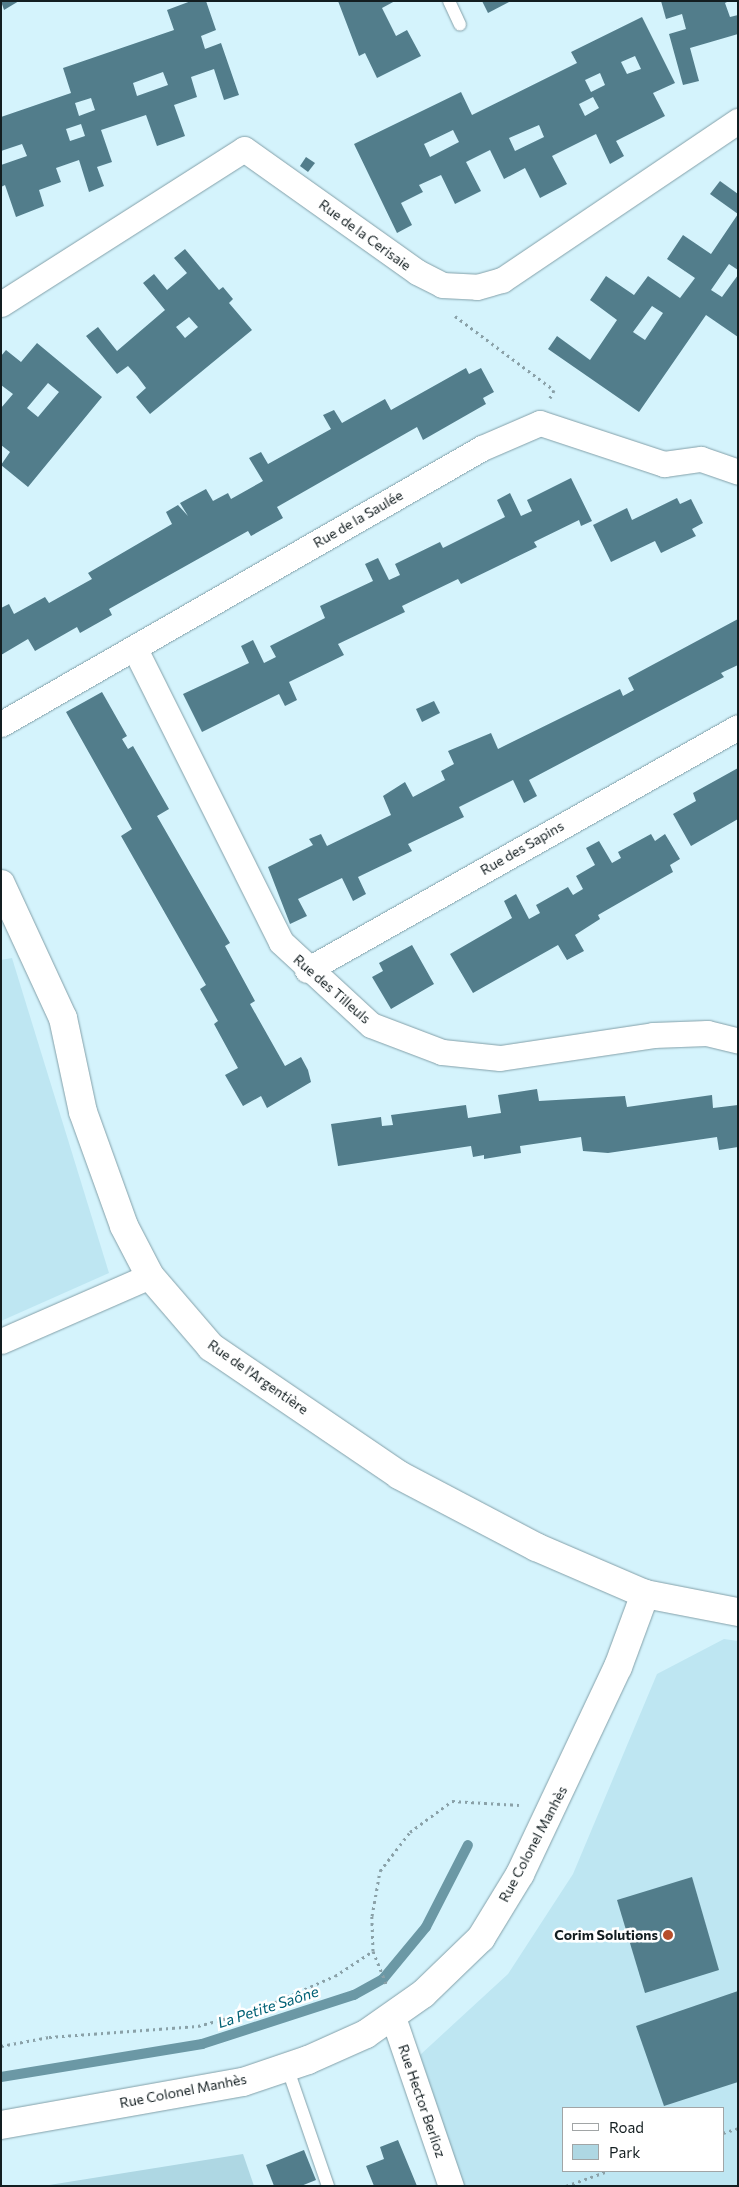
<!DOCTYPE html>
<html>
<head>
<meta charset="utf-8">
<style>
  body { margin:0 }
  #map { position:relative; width:739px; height:2187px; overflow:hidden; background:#d4f3fc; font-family:Commissioner,sans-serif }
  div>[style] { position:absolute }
  .built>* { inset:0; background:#bee6f2 }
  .green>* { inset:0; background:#aed7e3 }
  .stream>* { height:10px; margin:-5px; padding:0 5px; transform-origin:5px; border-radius:5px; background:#6b98a5 }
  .building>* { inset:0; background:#527d8b }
  .path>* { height:3px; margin-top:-1.5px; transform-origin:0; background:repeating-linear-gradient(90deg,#8aa1a8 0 2.5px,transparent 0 6.5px) }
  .roads { filter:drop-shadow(0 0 1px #83a0a9) drop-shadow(0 0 1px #83a0a9) }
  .service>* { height:12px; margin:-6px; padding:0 6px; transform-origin:6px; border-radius:6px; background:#fff }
  .minor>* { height:25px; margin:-12.5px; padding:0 12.5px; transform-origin:12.5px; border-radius:12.5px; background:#fff }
  .tertiary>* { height:28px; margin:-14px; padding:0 14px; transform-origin:14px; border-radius:14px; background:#fff }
  .secondary>* { height:28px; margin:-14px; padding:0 14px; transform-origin:14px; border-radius:14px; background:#fff }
  .dots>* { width:14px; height:14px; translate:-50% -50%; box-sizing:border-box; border:2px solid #fff; border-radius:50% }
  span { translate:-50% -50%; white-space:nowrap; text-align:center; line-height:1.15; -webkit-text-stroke:5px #fff; paint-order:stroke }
  .street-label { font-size:14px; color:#131e21 }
  .poi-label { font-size:14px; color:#131e21; font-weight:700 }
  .right { translate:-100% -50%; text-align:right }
  .water-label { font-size:15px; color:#006175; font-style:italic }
  .frame { position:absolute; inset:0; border:2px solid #131e21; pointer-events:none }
  .legend { position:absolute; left:562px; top:2107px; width:162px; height:65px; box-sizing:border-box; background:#fff; border:1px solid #a1a5a6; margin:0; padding:6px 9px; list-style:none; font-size:15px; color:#131e21 }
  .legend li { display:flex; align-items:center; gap:10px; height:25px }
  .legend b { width:25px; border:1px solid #a1a5a6 }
</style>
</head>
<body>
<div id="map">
  <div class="built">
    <i style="clip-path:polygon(12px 958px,109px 1273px,1px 1321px,1px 960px)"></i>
    <i style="clip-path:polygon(evenodd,724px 1639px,738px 1641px,738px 2186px,464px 2186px,420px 2055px,508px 1974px,573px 1874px,657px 1674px,724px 1639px,563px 2108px,723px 2108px,723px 2171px,563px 2171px,563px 2108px)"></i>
  </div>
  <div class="green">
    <i style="clip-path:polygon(243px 2154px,254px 2186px,43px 2186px)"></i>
  </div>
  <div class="stream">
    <i style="left:1px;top:2077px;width:204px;rotate:-9.3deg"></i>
    <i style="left:202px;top:2044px;width:160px;rotate:-17.9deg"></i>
    <i style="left:354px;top:1995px;width:33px;rotate:-29deg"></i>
    <i style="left:383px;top:1979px;width:67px;rotate:-50.4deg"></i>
    <i style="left:426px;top:1927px;width:92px;rotate:-62.9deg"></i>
  </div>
  <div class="building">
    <i style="clip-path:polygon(1px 1px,19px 1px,4px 10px)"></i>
    <i style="clip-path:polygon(evenodd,191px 1px,206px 1px,216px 30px,201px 36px,205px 49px,221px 43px,239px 95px,224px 100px,214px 69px,191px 77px,197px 97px,174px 105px,185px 136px,157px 146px,146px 115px,101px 130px,112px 162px,97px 167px,104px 186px,89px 192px,79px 160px,56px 168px,61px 182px,39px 190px,44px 206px,16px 217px,5px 185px,1px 187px,1px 165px,27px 156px,22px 144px,1px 151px,1px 117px,71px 93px,63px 68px,174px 30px,167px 10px,191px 1px,163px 72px,168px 85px,137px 96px,133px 83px,163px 72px,191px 1px,91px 98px,95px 110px,79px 116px,75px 103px,91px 98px,191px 1px,81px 124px,85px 136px,70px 141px,66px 129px,81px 124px)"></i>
    <i style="clip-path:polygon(338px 1px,395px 1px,382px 8px,396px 36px,407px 30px,421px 56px,377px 78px,365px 53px,359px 56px)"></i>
    <i style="clip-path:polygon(482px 1px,511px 1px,488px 13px)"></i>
    <i style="clip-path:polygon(661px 1px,729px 1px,725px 3px,730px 17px,738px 15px,738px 34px,690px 48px,699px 81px,683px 85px,669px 34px,686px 29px,682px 14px,666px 19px)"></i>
    <i style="clip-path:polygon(evenodd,642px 17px,675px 83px,653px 93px,665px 116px,616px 141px,624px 156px,610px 164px,596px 134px,552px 156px,567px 184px,540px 198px,525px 168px,504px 179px,490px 150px,466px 162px,481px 191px,455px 204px,441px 175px,419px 185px,423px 192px,401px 203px,412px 225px,397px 233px,354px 144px,461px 92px,472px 115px,577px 63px,571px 52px,642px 17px,635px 56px,641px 69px,627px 74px,621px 62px,635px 56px,642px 17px,600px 73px,605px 85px,591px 92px,585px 80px,600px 73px,642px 17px,593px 97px,599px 108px,585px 116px,579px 104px,593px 97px,642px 17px,539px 125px,544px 137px,515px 151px,509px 138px,539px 125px,642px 17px,453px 130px,459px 142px,430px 157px,424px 144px,453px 130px)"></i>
    <i style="clip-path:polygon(306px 157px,315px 163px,308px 172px,300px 166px)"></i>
    <i style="clip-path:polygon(720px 181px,738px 194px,738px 214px,710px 194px)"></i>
    <i style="clip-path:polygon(evenodd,738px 214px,738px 270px,729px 264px,711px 290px,722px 297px,738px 275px,738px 337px,706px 315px,639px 412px,548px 349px,557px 336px,590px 360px,617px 320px,590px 300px,606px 276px,634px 295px,648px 276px,680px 298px,695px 278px,667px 259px,683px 235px,711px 254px,738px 214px,652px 306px,663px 313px,645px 340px,633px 332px,652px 306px)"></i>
    <i style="clip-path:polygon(evenodd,185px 249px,219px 290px,223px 287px,233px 299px,229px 303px,252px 330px,150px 414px,136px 397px,146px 388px,137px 376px,128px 366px,117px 374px,86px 336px,98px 327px,117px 351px,165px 310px,143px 283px,154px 274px,167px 290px,187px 273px,174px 258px,185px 249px,189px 317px,198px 327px,185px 338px,176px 327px,189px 317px)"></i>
    <i style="clip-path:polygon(evenodd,37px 343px,102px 397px,28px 487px,1px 465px,10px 452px,1px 445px,1px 408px,13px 394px,1px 385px,1px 356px,6px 350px,21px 362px,37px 343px,48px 383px,59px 392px,38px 417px,27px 408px,48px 383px)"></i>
    <i style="clip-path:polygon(466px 368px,469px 374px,481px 368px,494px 392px,483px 398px,486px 404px,423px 440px,417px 427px,277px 507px,283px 518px,251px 536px,248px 531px,109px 609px,112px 615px,80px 633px,77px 627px,35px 651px,28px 639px,1px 655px,1px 608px,9px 604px,14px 614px,45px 597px,49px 603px,92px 579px,88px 573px,172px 524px,166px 512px,178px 505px,188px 516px,180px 503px,206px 489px,213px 501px,228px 493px,231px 499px,263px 481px,249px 458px,261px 452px,268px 464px,331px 429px,323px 415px,334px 410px,342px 423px,385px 399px,391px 410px)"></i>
    <i style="clip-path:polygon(571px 478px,592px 521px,581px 526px,579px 520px,534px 542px,537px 547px,461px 584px,458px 579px,402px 606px,405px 612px,338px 644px,344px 655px,289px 682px,297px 700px,285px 706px,279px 694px,202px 732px,183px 694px,249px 663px,241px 646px,253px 640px,264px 663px,276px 657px,270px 646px,325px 618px,320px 606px,373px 581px,365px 564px,378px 558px,389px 580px,400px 575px,395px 564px,440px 542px,443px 548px,505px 517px,497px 500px,510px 493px,521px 516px,532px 511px,527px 500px)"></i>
    <i style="clip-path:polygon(677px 498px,680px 504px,691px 499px,703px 523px,692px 529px,696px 536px,661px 553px,655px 541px,611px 562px,593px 525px,627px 508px,632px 520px)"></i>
    <i style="clip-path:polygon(738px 619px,738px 665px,721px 673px,724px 677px,529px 780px,537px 796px,524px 803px,513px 780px,459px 807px,464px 817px,408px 844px,412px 851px,358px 877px,366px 894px,353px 901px,342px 878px,298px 899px,307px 916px,290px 924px,268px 867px,313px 845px,309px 839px,321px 834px,327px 846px,391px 815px,383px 796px,405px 782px,413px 797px,445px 780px,441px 771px,454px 764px,448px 751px,491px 733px,498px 749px,620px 689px,623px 696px,634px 690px,628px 678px)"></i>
    <i style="clip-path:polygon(102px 692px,127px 736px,122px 739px,128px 749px,133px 746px,169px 809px,157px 816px,230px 943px,225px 946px,255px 1001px,250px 1004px,285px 1066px,301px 1057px,308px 1070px,311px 1082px,267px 1108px,261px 1096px,243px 1106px,225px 1075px,238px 1068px,214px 1024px,218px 1021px,200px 989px,206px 985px,121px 836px,132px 829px,66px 712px)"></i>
    <i style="clip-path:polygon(434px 701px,440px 713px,422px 722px,416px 709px)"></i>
    <i style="clip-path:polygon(738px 768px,738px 819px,691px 846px,673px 814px,696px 801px,693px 793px)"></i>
    <i style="clip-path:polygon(651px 834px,655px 841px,665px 834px,680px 859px,670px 865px,673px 872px,598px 915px,600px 919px,575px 935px,584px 951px,567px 960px,558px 945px,473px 993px,450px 954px,512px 918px,504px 901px,516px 894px,529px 919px,540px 913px,536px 905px,568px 887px,573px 895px,583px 889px,576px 876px,595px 865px,586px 848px,599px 841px,612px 863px,621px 858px,618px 852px)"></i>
    <i style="clip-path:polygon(412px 945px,434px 984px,391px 1009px,372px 977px,383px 971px,379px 963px)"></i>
    <i style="clip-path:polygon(537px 1089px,539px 1101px,625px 1096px,627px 1107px,712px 1095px,713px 1108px,738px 1105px,738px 1147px,719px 1150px,717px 1137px,608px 1153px,583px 1151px,581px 1137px,520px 1146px,521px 1153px,484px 1159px,484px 1155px,473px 1157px,471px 1146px,338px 1166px,331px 1124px,381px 1117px,382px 1126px,393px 1125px,391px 1115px,466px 1105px,468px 1118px,501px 1113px,498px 1095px)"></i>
    <i style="clip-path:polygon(692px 1877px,719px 1970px,645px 1993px,617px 1900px)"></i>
    <i style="clip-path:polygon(738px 1991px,738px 2082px,664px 2106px,636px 2026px)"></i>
    <i style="clip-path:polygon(398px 2140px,417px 2186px,374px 2186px,366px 2166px,384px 2159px,380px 2147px)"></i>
    <i style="clip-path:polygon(304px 2150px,316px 2180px,301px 2186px,274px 2186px,266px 2165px)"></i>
  </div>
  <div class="path">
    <i style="left:455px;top:316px;width:124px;rotate:36.8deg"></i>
    <i style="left:554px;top:390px;width:9px;rotate:117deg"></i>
    <i style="left:373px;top:1951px;width:35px;rotate:68deg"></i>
    <i style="left:1px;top:2046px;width:49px;rotate:-10.6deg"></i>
    <i style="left:49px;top:2037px;width:149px;rotate:-4.2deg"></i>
    <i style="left:198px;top:2026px;width:61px;rotate:-15.2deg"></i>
    <i style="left:257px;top:2010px;width:85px;rotate:-23.6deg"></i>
    <i style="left:335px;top:1976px;width:45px;rotate:-33.3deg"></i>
    <i style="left:373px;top:1951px;width:35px;rotate:-92deg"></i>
    <i style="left:372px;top:1916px;width:46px;rotate:-79.9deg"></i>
    <i style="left:380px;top:1871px;width:49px;rotate:-52.4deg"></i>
    <i style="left:410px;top:1832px;width:52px;rotate:-36.4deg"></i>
    <i style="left:452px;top:1801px;width:67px;rotate:3.4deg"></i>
    <i style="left:723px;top:2133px;width:16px;rotate:-18deg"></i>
    <i style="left:566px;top:2186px;width:45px;rotate:-19.7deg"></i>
  </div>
  <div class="roads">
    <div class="service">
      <i style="left:449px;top:1px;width:26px;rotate:65deg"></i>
      <i style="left:287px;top:2067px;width:126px;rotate:71deg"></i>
    </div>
    <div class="minor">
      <i style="left:1px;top:304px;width:288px;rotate:-32.5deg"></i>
      <i style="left:244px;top:149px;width:212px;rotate:35.4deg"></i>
      <i style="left:417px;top:272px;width:28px;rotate:27deg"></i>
      <i style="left:442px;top:285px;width:35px;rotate:3deg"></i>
      <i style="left:477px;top:287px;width:26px;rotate:-16deg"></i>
      <i style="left:502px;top:280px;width:285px;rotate:-34deg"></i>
      <i style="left:135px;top:649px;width:327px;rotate:63.5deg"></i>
      <i style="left:281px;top:942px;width:122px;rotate:42.7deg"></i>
      <i style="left:371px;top:1025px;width:76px;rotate:20.8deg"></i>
      <i style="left:442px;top:1052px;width:58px;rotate:5.9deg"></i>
      <i style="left:500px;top:1058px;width:155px;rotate:-8.5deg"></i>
      <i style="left:653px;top:1035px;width:54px;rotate:-2.1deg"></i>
      <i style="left:707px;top:1033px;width:32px;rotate:14deg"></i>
      <i style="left:1px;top:724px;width:555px;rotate:-29.85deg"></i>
      <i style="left:482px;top:448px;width:63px;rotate:-23.3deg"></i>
      <i style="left:540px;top:423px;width:131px;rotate:18.3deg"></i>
      <i style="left:664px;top:464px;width:37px;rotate:-8deg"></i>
      <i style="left:701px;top:459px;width:39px;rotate:19deg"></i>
      <i style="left:307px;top:970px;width:495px;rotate:-29.4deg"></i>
      <i style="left:1px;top:1341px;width:163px;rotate:-23.6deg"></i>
      <i style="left:393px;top:2017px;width:179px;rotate:71.1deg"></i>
    </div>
    <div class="tertiary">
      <i style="left:1px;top:2125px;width:246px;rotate:-10.1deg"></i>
      <i style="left:243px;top:2082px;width:69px;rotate:-18.7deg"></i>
      <i style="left:308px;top:2060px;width:64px;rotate:-24.1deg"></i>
      <i style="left:366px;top:2034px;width:70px;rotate:-35.1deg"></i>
      <i style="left:423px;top:1994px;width:81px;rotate:-44deg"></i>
      <i style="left:481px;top:1938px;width:75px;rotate:-58.6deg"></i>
      <i style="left:520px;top:1874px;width:229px;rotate:-64.7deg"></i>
      <i style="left:618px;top:1667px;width:78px;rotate:-69.7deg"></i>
    </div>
    <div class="secondary">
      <i style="left:1px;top:884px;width:148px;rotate:65.2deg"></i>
      <i style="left:63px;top:1018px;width:96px;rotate:78deg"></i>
      <i style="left:83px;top:1112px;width:121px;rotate:70.2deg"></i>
      <i style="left:124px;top:1226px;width:56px;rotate:62.5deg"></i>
      <i style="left:150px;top:1276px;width:94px;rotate:49.3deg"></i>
      <i style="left:211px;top:1347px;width:227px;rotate:34.2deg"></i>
      <i style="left:399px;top:1475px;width:155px;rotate:27.7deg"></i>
      <i style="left:536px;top:1547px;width:119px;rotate:23.3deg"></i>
      <i style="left:645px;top:1594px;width:95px;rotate:11deg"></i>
    </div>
  </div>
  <div class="dots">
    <i style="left:668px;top:1935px;background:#b64e2b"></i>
  </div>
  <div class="street-label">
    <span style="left:365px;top:235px;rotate:36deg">Rue de la Cerisaie</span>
    <span style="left:358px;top:519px;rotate:-30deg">Rue de la Saulée</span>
    <span style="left:522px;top:848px;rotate:-30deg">Rue des Sapins</span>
    <span style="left:332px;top:989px;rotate:41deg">Rue des Tilleuls</span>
    <span style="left:258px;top:1377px;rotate:35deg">Rue de l'Argentière</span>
    <span style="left:533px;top:1844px;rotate:-62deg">Rue Colonel Manhès</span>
    <span style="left:183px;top:2091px;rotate:-11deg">Rue Colonel Manhès</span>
    <span style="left:422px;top:2101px;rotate:71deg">Rue Hector Berlioz</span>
  </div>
  <div class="poi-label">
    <span class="right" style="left:658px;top:1935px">Corim Solutions</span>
  </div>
  <div class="water-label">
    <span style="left:268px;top:2007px;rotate:-18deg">La Petite Saône</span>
  </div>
  <div class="frame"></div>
  <ul class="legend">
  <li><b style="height:6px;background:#fff"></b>Road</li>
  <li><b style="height:14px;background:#aed7e3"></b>Park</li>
  </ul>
</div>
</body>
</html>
